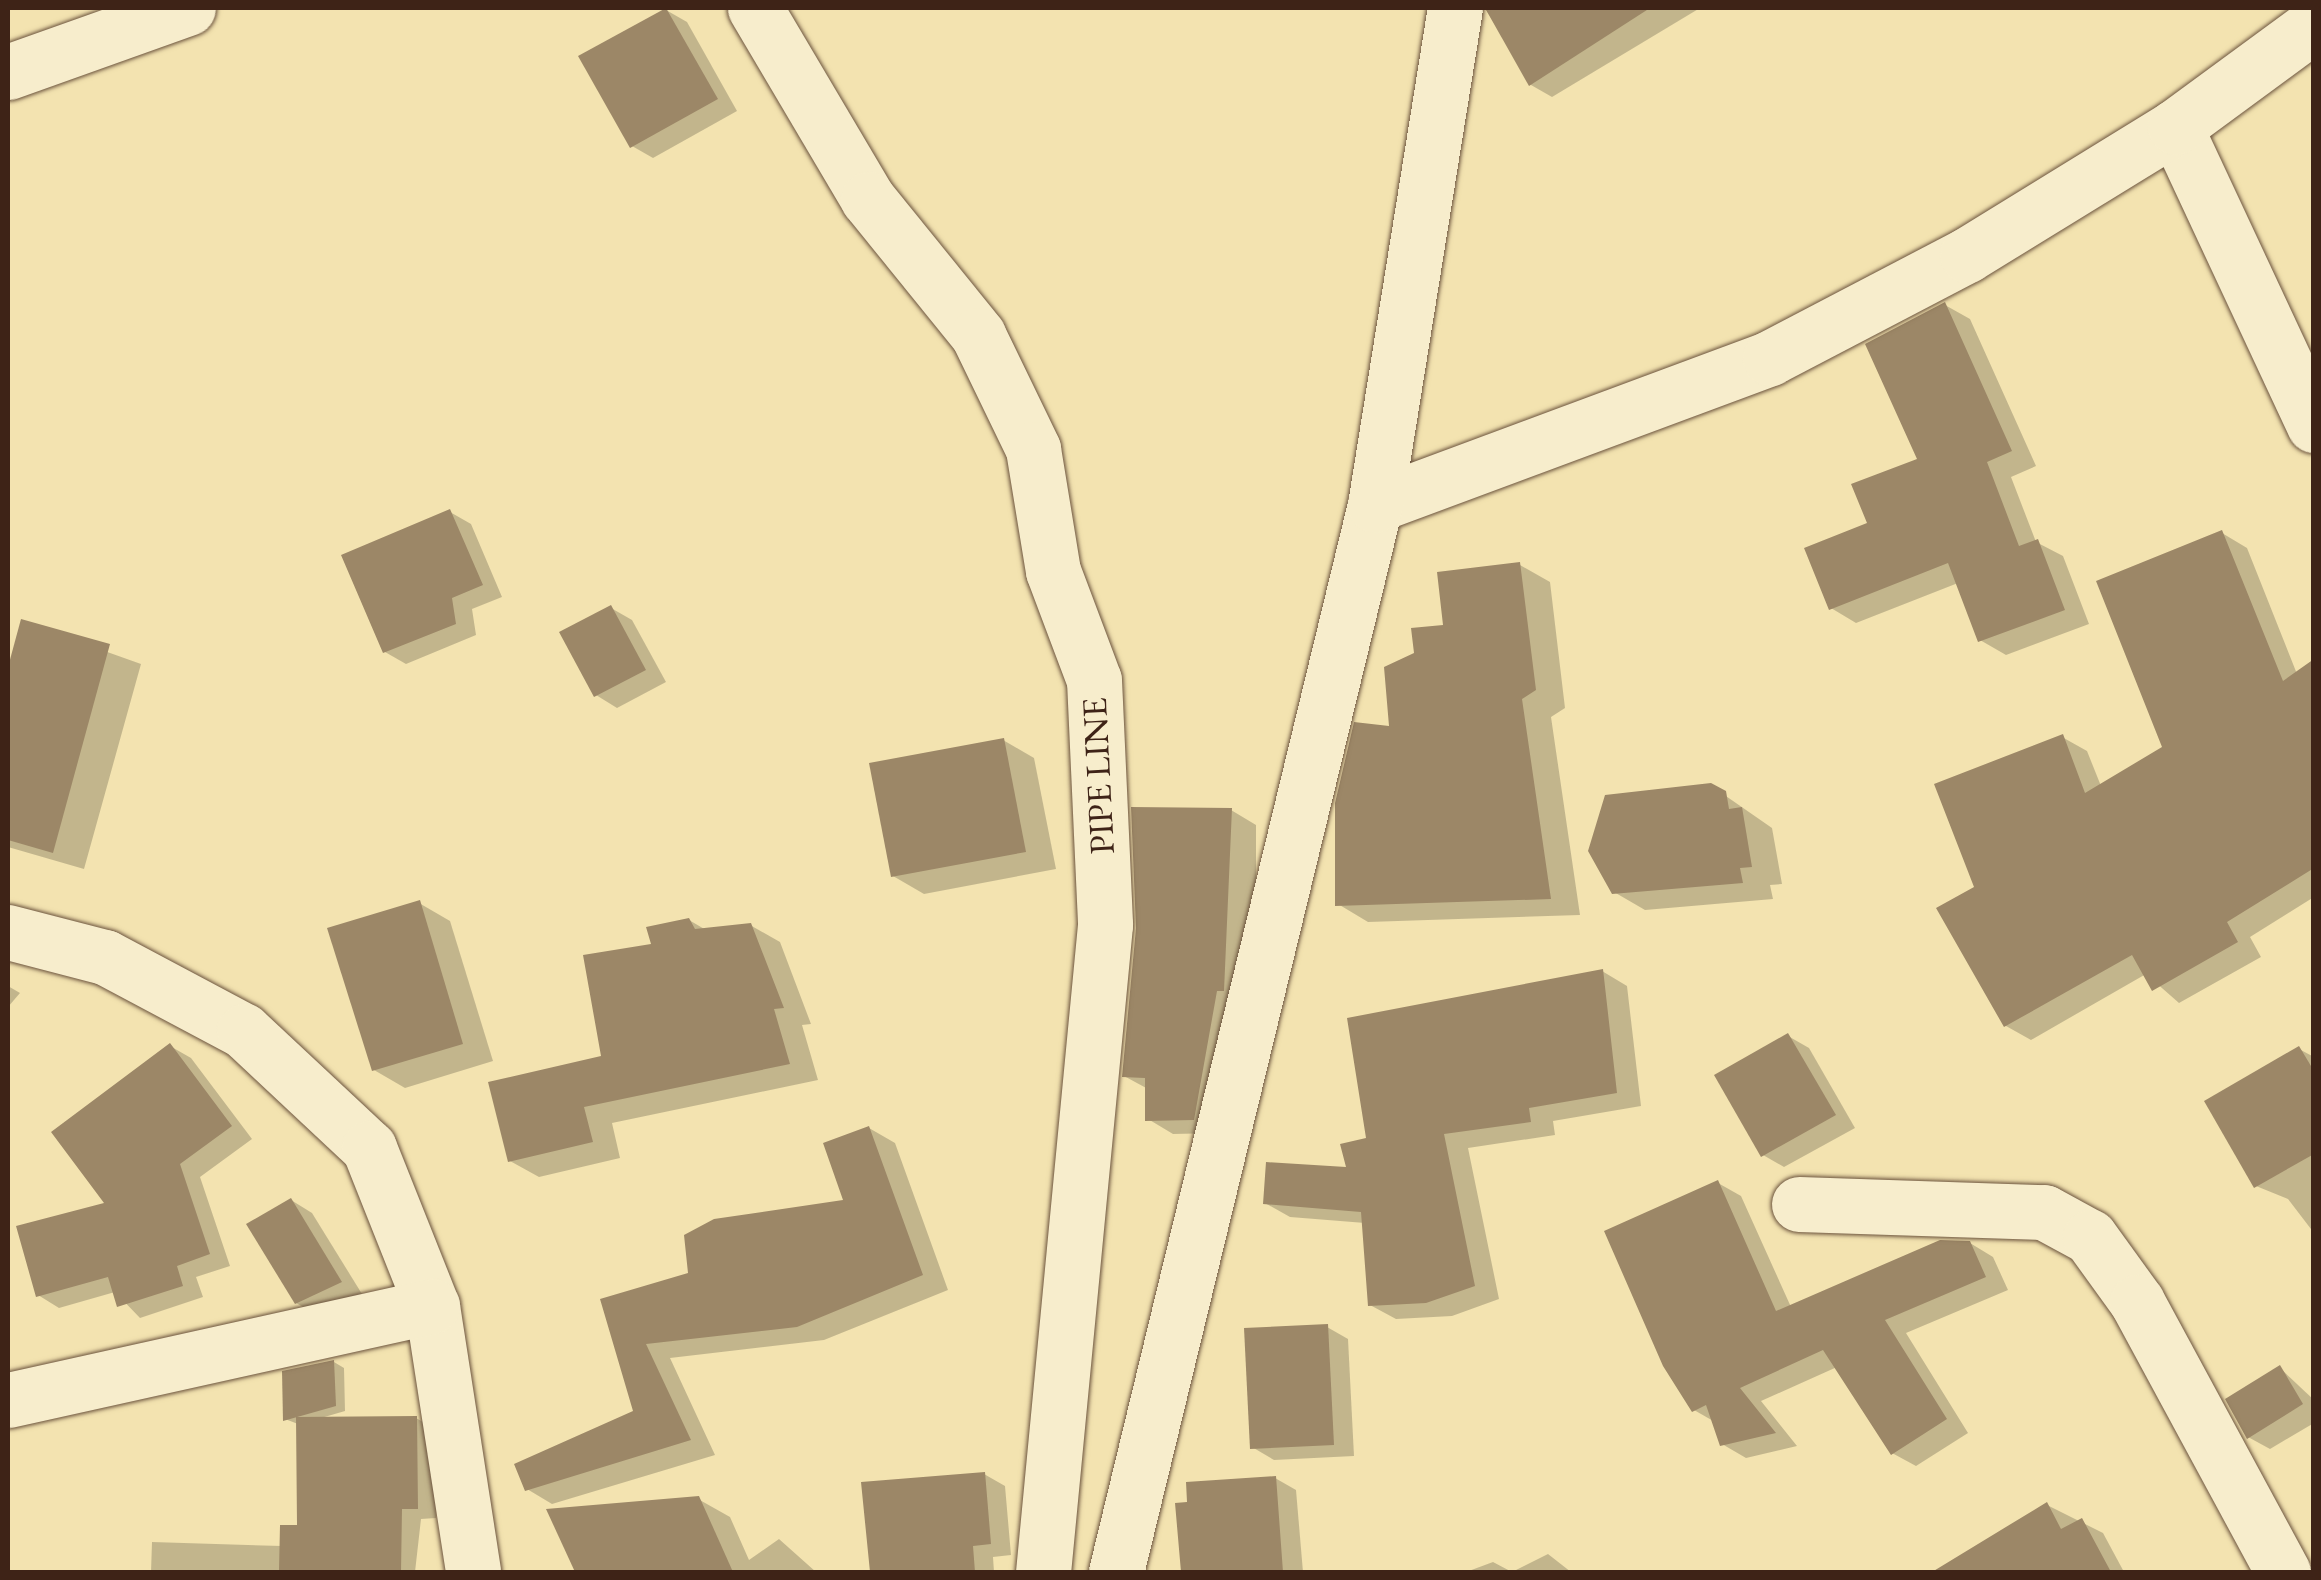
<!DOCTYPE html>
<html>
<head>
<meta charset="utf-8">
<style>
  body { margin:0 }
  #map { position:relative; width:2321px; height:1580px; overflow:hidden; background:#f3e3b0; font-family:"EB Garamond",serif }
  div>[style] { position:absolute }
  .shadow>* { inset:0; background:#0003 }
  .building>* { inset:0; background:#9c8767 }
  .roads { filter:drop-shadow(0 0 2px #6b533d) drop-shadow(0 0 2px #6b533d) }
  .minor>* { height:55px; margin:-27.5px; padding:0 27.5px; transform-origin:27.5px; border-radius:27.5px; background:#f7edcc }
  span { translate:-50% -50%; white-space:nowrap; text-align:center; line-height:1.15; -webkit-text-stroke:8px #f7edcc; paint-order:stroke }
  .street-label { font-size:35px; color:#3e2317 }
  .frame { position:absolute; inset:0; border:10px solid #3e2317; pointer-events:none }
</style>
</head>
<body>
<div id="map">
  <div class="shadow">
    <i style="clip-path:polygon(1485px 8px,1700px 8px,1552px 97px,1531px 85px)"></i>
    <i style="clip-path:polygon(666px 10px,687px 22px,737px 111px,653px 158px,632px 146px)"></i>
    <i style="clip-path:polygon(1945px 305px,1970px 319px,2036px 466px,2011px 477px,2036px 542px,2063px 556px,2089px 624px,2006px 655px,1980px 640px,1958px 583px,1856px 623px,1831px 608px,1870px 524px,1920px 460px)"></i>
    <i style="clip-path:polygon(450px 512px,471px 524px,502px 597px,472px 609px,476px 635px,406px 664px,385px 652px)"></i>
    <i style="clip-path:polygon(2222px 533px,2247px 548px,2297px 674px,2314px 662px,2314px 897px,2250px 937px,2261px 957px,2179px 1003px,2146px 974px,2031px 1040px,2006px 1026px,1977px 888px,2062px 737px,2087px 751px,2101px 786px,2165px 748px)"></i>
    <i style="clip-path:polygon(1520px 565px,1550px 582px,1565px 708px,1551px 717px,1580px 915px,1368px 922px,1338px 904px,1416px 655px)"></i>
    <i style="clip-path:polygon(611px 608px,632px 620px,666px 682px,617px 708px,596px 695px)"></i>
    <i style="clip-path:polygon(23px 622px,141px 664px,84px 869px,8px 847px,8px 776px,15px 770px,8px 766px,8px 676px)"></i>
    <i style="clip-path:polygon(1003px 740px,1034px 758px,1056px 869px,924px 894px,893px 876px)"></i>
    <i style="clip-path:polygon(1710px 785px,1772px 828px,1782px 884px,1770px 885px,1773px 899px,1645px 910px,1614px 892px)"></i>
    <i style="clip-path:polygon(1231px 810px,1256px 825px,1256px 944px,1219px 1133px,1173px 1134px,1148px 1119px,1148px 1089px,1124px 1076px)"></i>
    <i style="clip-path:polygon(419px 903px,450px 921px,493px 1061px,405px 1088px,374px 1070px)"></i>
    <i style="clip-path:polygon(689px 920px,706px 930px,750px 925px,780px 942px,811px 1024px,802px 1025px,818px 1080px,612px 1123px,620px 1158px,539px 1177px,510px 1161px,604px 1057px,654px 946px)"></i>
    <i style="clip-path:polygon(1602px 971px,1627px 986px,1641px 1106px,1553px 1121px,1555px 1135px,1468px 1148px,1499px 1299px,1452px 1316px,1396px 1319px,1370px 1305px,1365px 1223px,1290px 1217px,1265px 1203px,1349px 1170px,1368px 1139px)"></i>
    <i style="clip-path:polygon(8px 986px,20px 993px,8px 1007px)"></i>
    <i style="clip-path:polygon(1788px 1036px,1809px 1048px,1855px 1128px,1784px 1167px,1763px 1155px)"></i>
    <i style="clip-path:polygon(170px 1046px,191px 1058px,252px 1139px,200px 1177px,230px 1266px,196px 1277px,203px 1297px,140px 1318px,115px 1292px,59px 1308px,38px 1295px,109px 1204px)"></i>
    <i style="clip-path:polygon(2299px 1049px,2314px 1057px,2314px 1233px,2288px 1199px,2256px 1186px)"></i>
    <i style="clip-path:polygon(869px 1128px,895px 1143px,948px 1290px,824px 1340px,670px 1358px,715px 1455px,552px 1504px,527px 1489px,636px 1412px,603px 1301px,691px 1275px,846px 1202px)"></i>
    <i style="clip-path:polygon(1718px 1183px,1741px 1196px,1791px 1307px,1970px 1243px,1993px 1257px,2008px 1290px,1906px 1333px,1968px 1433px,1916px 1466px,1892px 1453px,1837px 1367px,1761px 1401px,1797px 1446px,1746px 1458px,1722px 1444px,1715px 1422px,1694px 1410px)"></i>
    <i style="clip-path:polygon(291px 1200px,312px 1213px,362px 1294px,318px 1315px,296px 1303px)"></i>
    <i style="clip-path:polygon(1327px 1327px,1348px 1339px,1354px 1456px,1274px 1460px,1252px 1447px)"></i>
    <i style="clip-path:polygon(334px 1362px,344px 1368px,345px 1411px,321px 1418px,416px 1418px,435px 1429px,436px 1518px,421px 1519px,415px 1572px,151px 1572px,152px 1542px,282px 1546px,299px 1528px,298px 1424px,285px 1419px)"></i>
    <i style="clip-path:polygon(2280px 1368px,2314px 1400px,2314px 1423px,2270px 1449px,2248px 1437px)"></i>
    <i style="clip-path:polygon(984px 1474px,1005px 1486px,1011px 1555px,993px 1557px,994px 1572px,872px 1572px,864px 1485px)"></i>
    <i style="clip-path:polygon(1275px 1478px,1296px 1490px,1303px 1572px,1183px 1572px,1178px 1505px)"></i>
    <i style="clip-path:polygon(698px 1499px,730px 1517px,749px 1560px,779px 1539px,816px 1572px,578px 1572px,550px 1511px)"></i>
    <i style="clip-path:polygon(2047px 1505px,2103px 1533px,2124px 1572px,1969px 1572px,1960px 1559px)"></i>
    <i style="clip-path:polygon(1548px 1554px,1571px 1572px,1466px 1572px,1493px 1562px,1512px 1572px)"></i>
  </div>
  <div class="building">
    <i style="clip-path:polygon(666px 8px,718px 99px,630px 148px,578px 56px)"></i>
    <i style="clip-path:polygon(1485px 8px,1650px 8px,1529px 86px)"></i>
    <i style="clip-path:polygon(1945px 302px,2012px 451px,1987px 462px,2019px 546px,2038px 539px,2065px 610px,1978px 642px,1948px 563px,1829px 610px,1804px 548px,1867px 523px,1851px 484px,1917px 459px,1865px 344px)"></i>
    <i style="clip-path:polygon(450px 509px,483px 585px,452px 598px,456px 624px,383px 653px,341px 555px)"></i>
    <i style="clip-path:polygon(2222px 530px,2283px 681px,2314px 659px,2314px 868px,2227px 922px,2238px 942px,2152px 991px,2132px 955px,2004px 1027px,1936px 908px,1974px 887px,1934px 784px,2063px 734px,2085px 793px,2162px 747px,2096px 581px)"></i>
    <i style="clip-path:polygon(1520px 562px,1536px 690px,1522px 699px,1551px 899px,1335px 906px,1335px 803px,1354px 722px,1389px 726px,1384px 667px,1414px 653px,1411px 628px,1443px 625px,1437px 572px)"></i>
    <i style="clip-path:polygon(611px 605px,646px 670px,594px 697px,559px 632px)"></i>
    <i style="clip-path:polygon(21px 619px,110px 644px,53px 853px,8px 840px,8px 667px)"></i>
    <i style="clip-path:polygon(1004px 738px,1026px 852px,891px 877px,869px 763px)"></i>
    <i style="clip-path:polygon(1711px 783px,1726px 791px,1729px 809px,1742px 807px,1752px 867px,1740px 868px,1743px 883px,1612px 894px,1588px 851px,1605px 795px)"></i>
    <i style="clip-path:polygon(1131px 807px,1232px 808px,1224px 991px,1217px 991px,1194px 1120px,1145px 1121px,1145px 1078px,1122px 1077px,1136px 928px)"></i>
    <i style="clip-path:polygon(420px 900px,463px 1044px,372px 1071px,327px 928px)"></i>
    <i style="clip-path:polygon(689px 918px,695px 929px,751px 923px,784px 1008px,774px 1009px,790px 1064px,584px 1107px,593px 1142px,508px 1162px,488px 1082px,601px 1056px,583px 955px,651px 944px,646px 927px)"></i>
    <i style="clip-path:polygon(1603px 969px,1617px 1093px,1529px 1108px,1531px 1122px,1444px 1134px,1475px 1286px,1426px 1303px,1368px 1306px,1361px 1212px,1263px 1204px,1266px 1162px,1346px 1167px,1340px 1144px,1366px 1138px,1347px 1018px)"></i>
    <i style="clip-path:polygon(1788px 1033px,1836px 1115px,1761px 1157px,1714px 1075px)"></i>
    <i style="clip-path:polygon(170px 1043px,232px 1126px,180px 1164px,210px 1254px,177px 1266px,183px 1286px,117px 1307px,108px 1277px,36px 1297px,16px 1226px,104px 1203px,51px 1132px)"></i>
    <i style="clip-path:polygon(2299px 1046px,2314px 1071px,2314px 1154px,2254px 1188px,2204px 1101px)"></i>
    <i style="clip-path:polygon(869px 1126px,923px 1275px,797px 1327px,646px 1344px,691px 1440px,525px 1491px,514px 1464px,633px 1411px,600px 1299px,688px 1273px,684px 1235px,714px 1219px,843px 1200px,823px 1143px)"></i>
    <i style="clip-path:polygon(1718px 1180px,1776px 1311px,1940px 1240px,1970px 1241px,1986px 1277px,1885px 1320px,1947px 1419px,1891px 1455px,1823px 1350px,1740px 1388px,1776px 1433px,1720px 1446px,1706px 1405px,1692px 1412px,1663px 1366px,1604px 1231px)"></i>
    <i style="clip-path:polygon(291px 1198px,342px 1282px,295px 1304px,246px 1224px)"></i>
    <i style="clip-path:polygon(1328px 1324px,1334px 1445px,1250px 1449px,1244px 1328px)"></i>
    <i style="clip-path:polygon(334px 1360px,336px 1406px,283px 1421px,282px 1371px)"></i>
    <i style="clip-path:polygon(2280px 1365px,2303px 1404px,2247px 1439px,2225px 1399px)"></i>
    <i style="clip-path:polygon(417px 1416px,418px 1509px,402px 1509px,401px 1572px,279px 1571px,280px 1525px,297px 1525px,296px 1417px)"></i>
    <i style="clip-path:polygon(985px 1472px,991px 1544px,973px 1546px,975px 1572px,870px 1572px,861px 1482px)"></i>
    <i style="clip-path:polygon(1276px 1476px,1283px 1572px,1181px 1572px,1175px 1503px,1187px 1502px,1186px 1482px)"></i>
    <i style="clip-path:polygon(699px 1496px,733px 1572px,575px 1572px,546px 1509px)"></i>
    <i style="clip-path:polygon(2047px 1502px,2061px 1529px,2082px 1518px,2111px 1572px,1932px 1572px)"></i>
  </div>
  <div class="roads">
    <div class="minor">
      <i style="left:755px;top:8px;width:222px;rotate:59.4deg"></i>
      <i style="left:868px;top:199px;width:175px;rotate:51deg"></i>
      <i style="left:978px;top:335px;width:127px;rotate:64.2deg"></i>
      <i style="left:1033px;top:449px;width:124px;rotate:80.7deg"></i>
      <i style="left:1053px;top:571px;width:116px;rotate:69.4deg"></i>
      <i style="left:1094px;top:680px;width:245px;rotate:87.4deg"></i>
      <i style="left:1105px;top:925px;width:650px;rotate:95.47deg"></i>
      <i style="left:8px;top:72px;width:191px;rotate:-19.6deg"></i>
      <i style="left:2175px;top:127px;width:329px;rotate:65deg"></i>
      <i style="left:1375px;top:505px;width:421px;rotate:-20.4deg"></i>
      <i style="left:1770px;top:358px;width:222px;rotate:-27.6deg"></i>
      <i style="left:1967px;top:255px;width:244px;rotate:-31.6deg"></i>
      <i style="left:2175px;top:127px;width:172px;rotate:-36.3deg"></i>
      <i style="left:8px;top:932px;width:100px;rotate:14.5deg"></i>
      <i style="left:105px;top:957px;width:157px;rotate:28deg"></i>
      <i style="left:244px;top:1031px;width:171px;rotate:43.1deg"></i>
      <i style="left:369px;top:1148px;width:170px;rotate:68.3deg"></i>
      <i style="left:432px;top:1306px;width:269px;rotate:81.2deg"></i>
      <i style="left:1799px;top:1204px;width:245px;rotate:1.9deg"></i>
      <i style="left:2044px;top:1212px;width:52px;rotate:28.5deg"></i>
      <i style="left:2090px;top:1237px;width:80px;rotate:54.1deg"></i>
      <i style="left:2137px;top:1302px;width:307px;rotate:61.6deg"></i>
      <i style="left:8px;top:1400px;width:434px;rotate:-12.5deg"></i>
      <i style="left:1116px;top:1572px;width:1098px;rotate:-76.36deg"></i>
      <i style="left:1375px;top:505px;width:503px;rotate:-80.86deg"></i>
    </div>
  </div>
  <div class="street-label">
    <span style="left:1098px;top:776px;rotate:-93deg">PIPE LINE</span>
  </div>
  <div class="frame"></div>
</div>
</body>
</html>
